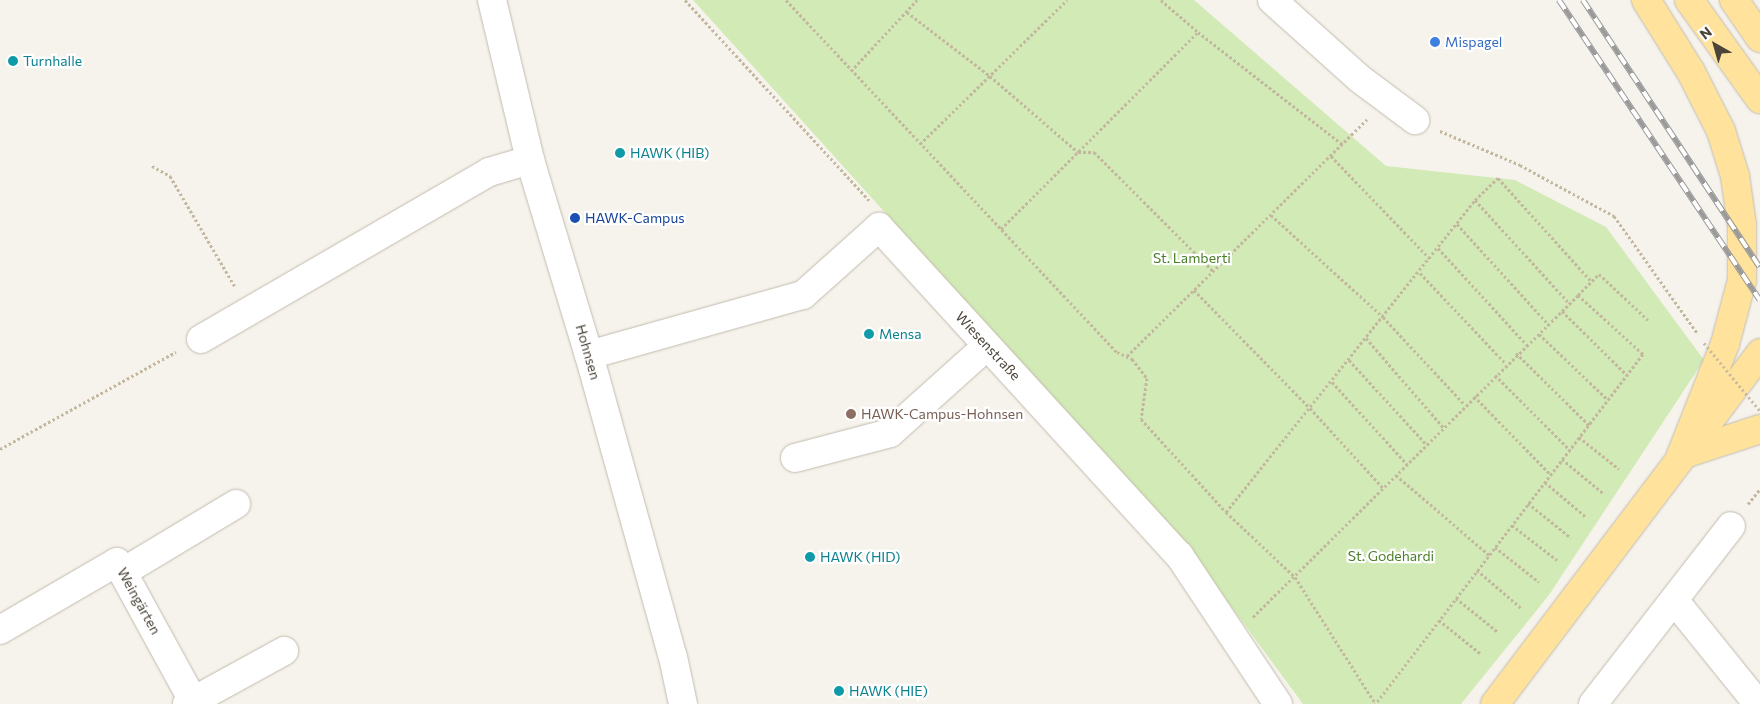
<!DOCTYPE html>
<html>
<head>
<meta charset="utf-8">
<style>
  body { margin:0 }
  #map { position:relative; width:1760px; height:704px; overflow:hidden; background:#f6f3ec; font-family:Commissioner,sans-serif }
  div>[style] { position:absolute }
  .green>* { inset:0; background:#d2eab5 }
  .path>* { height:3px; margin-top:-1.5px; transform-origin:0; background:repeating-linear-gradient(90deg,#c4b79f 0 2.5px,transparent 0 5px) }
  .roads { filter:drop-shadow(0 0 1px #c2bbae) drop-shadow(0 0 1px #c2bbae) }
  .minor>* { height:28px; margin:-14px; padding:0 14px; transform-origin:14px; border-radius:14px; background:#fff }
  .major>* { height:28px; margin:-14px; padding:0 14px; transform-origin:14px; border-radius:14px; background:#ffe39c }
  .rail>* { height:5.5px; margin-top:-2.75px; transform-origin:0; background:repeating-linear-gradient(90deg,#fff 0 11px,#9a9a9a 0 22px); box-sizing:border-box; border-block:1px solid #9a9a9a }
  .path-bridge>* { height:3px; margin-top:-1.5px; transform-origin:0; background:repeating-linear-gradient(90deg,#c4b79f 0 2.5px,transparent 0 5px) }
  .dots>* { width:14px; height:14px; translate:-50% -50%; box-sizing:border-box; border:2px solid #fff; border-radius:50% }
  span { translate:-50% -50%; white-space:nowrap; text-align:center; line-height:1.15; -webkit-text-stroke:4.5px #fff; paint-order:stroke }
  .shop-label { font-size:14px; color:#366cbe }
  .left { translate:0 -50%; text-align:left }
  .culture-label { font-size:14px; color:#0d838f }
  .transit-label { font-size:14px; color:#164399 }
  .park-label { font-size:14px; color:#4a7f2a }
  .street-label { font-size:14px; color:#4b4439 }
  .education-label { font-size:14px; color:#785e54 }
  .north { position:absolute; left:1690px; top:20px; width:50px; height:50px; -webkit-text-stroke:4px #fff; paint-order:stroke; rotate:322deg; font-size:14px; font-weight:700; line-height:20px; text-align:center; color:#4b4439 }
  .north::after { content:''; display:block; margin:auto; width:18px; height:22px; background:#4b4439; clip-path:polygon(50% 0,100% 100%,50% 72%,0 100%) }
</style>
</head>
<body>
<div id="map">
  <div class="green">
    <i style="clip-path:polygon(693px 0,1194px 0,1386px 166px,1515px 180px,1606px 227px,1704px 360px,1549px 595px,1461px 704px,1303px 704px,1188px 548px)"></i>
  </div>
  <div class="path">
    <i style="left:685px;top:0;width:272px;rotate:47.4deg"></i>
    <i style="left:786px;top:0;width:483px;rotate:46.8deg"></i>
    <i style="left:1117px;top:352px;width:17px;rotate:25deg"></i>
    <i style="left:1132px;top:359px;width:24px;rotate:52deg"></i>
    <i style="left:1147px;top:378px;width:41px;rotate:98.3deg"></i>
    <i style="left:1141px;top:419px;width:126px;rotate:47.6deg"></i>
    <i style="left:1226px;top:512px;width:95px;rotate:43.3deg"></i>
    <i style="left:1295px;top:577px;width:149px;rotate:57.6deg"></i>
    <i style="left:1161px;top:0;width:49px;rotate:40.9deg"></i>
    <i style="left:907px;top:12px;width:105px;rotate:37.6deg"></i>
    <i style="left:990px;top:76px;width:116px;rotate:40.8deg"></i>
    <i style="left:1078px;top:152px;width:16px"></i>
    <i style="left:1094px;top:152px;width:168px;rotate:45deg"></i>
    <i style="left:851px;top:71px;width:97px;rotate:-47.1deg"></i>
    <i style="left:1440px;top:131px;width:87px;rotate:23deg"></i>
    <i style="left:1520px;top:165px;width:107px;rotate:28.5deg"></i>
    <i style="left:1614px;top:216px;width:145px;rotate:54.6deg"></i>
    <i style="left:920px;top:144px;width:206px;rotate:-44.4deg"></i>
    <i style="left:1331px;top:156px;width:143px;rotate:46.1deg"></i>
    <i style="left:152px;top:166px;width:21px;rotate:29deg"></i>
    <i style="left:170px;top:176px;width:129px;rotate:59.6deg"></i>
    <i style="left:1475px;top:200px;width:141px;rotate:47.6deg"></i>
    <i style="left:1271px;top:215px;width:151px;rotate:42.3deg"></i>
    <i style="left:1383px;top:317px;width:120px;rotate:47deg"></i>
    <i style="left:1457px;top:224px;width:137px;rotate:47.7deg"></i>
    <i style="left:1001px;top:229px;width:279px;rotate:-45deg"></i>
    <i style="left:1198px;top:32px;width:184px;rotate:37.9deg"></i>
    <i style="left:1438px;top:248px;width:132px;rotate:47.5deg"></i>
    <i style="left:1420px;top:273px;width:125px;rotate:46.6deg"></i>
    <i style="left:1194px;top:290px;width:165px;rotate:45.5deg"></i>
    <i style="left:1310px;top:408px;width:108px;rotate:47.6deg"></i>
    <i style="left:1578px;top:295px;width:30px;rotate:-45deg"></i>
    <i style="left:1599px;top:274px;width:67px;rotate:43.2deg"></i>
    <i style="left:1562px;top:311px;width:91px;rotate:44.6deg"></i>
    <i style="left:1539px;top:334px;width:95px;rotate:43.7deg"></i>
    <i style="left:1366px;top:338px;width:118px;rotate:49.1deg"></i>
    <i style="left:1516px;top:353px;width:103px;rotate:44.6deg"></i>
    <i style="left:1127px;top:356px;width:337px;rotate:-44.6deg"></i>
    <i style="left:1349px;top:360px;width:114px;rotate:47.5deg"></i>
    <i style="left:1495px;top:375px;width:106px;rotate:45deg"></i>
    <i style="left:1332px;top:382px;width:111px;rotate:47.6deg"></i>
    <i style="left:1474px;top:396px;width:110px;rotate:45.7deg"></i>
    <i style="left:1579px;top:437px;width:51px;rotate:38.7deg"></i>
    <i style="left:0;top:449px;width:201px;rotate:-28.9deg"></i>
    <i style="left:1562px;top:459px;width:53px;rotate:39.7deg"></i>
    <i style="left:1396px;top:475px;width:123px;rotate:40.7deg"></i>
    <i style="left:1545px;top:482px;width:54px;rotate:40.5deg"></i>
    <i style="left:1528px;top:503px;width:55px;rotate:39.1deg"></i>
    <i style="left:1748px;top:504px;width:19px;rotate:-51deg"></i>
    <i style="left:1226px;top:512px;width:399px;rotate:-51.4deg"></i>
    <i style="left:1475px;top:200px;width:32px;rotate:-44deg"></i>
    <i style="left:1498px;top:178px;width:140px;rotate:47.9deg"></i>
    <i style="left:1512px;top:525px;width:57px;rotate:37.9deg"></i>
    <i style="left:1495px;top:547px;width:56px;rotate:38.5deg"></i>
    <i style="left:1477px;top:570px;width:58px;rotate:40.8deg"></i>
    <i style="left:1456px;top:598px;width:54px;rotate:39deg"></i>
    <i style="left:1253px;top:617px;width:458px;rotate:-44.7deg"></i>
    <i style="left:1578px;top:295px;width:88px;rotate:42.2deg"></i>
    <i style="left:1643px;top:354px;width:441px;rotate:127.4deg"></i>
    <i style="left:1439px;top:620px;width:54px;rotate:39deg"></i>
  </div>
  <div class="roads">
    <div class="minor">
      <i style="left:492px;top:0;width:164px;rotate:76.6deg"></i>
      <i style="left:530px;top:160px;width:204px;rotate:73.2deg"></i>
      <i style="left:589px;top:355px;width:313px;rotate:74.5deg"></i>
      <i style="left:673px;top:657px;width:48px;rotate:78deg"></i>
      <i style="left:1272px;top:0;width:118px;rotate:41.9deg"></i>
      <i style="left:1360px;top:79px;width:69px;rotate:36.7deg"></i>
      <i style="left:201px;top:339px;width:333px;rotate:-30.1deg"></i>
      <i style="left:489px;top:172px;width:43px;rotate:-16.3deg"></i>
      <i style="left:589px;top:355px;width:222px;rotate:-15.7deg"></i>
      <i style="left:803px;top:295px;width:102px;rotate:-41.8deg"></i>
      <i style="left:879px;top:227px;width:445px;rotate:47.6deg"></i>
      <i style="left:1179px;top:555px;width:179px;rotate:56.4deg"></i>
      <i style="left:795px;top:458px;width:98px;rotate:-14.7deg"></i>
      <i style="left:890px;top:433px;width:130px;rotate:-41.9deg"></i>
      <i style="left:123px;top:572px;width:132px;rotate:-31deg"></i>
      <i style="left:1674px;top:600px;width:134px;rotate:51.1deg"></i>
      <i style="left:0;top:630px;width:135px;rotate:-30.2deg"></i>
      <i style="left:117px;top:562px;width:158px;rotate:61.3deg"></i>
      <i style="left:193px;top:701px;width:7px;rotate:153deg"></i>
      <i style="left:193px;top:701px;width:104px;rotate:-28.8deg"></i>
      <i style="left:1593px;top:704px;width:225px;rotate:-52.2deg"></i>
    </div>
    <div class="major">
      <i style="left:1646px;top:0;width:85px;rotate:58deg"></i>
      <i style="left:1691px;top:72px;width:66px;rotate:63deg"></i>
      <i style="left:1721px;top:131px;width:47px;rotate:72.7deg"></i>
      <i style="left:1735px;top:176px;width:49px;rotate:81.9deg"></i>
      <i style="left:1742px;top:225px;width:55px;rotate:90deg"></i>
      <i style="left:1742px;top:280px;width:66px;rotate:104.9deg"></i>
      <i style="left:1725px;top:344px;width:119px;rotate:111.6deg"></i>
      <i style="left:1689px;top:0;width:122px;rotate:54.4deg"></i>
      <i style="left:1734px;top:0;width:46px;rotate:55.6deg"></i>
      <i style="left:1681px;top:455px;width:83px;rotate:-18.2deg"></i>
      <i style="left:1495px;top:704px;width:440px;rotate:-52.9deg"></i>
    </div>
  </div>
  <div class="rail">
    <i style="left:1559px;top:0;width:361px;rotate:56.2deg"></i>
    <i style="left:1583px;top:0;width:320px;rotate:56.5deg"></i>
  </div>
  <div class="path-bridge">
    <i style="left:1704px;top:343px;width:88px;rotate:50.5deg"></i>
  </div>
  <div class="dots">
    <i style="left:1435px;top:42px;background:#3f7fe0"></i>
    <i style="left:13px;top:61px;background:#0f9aa8"></i>
    <i style="left:620px;top:153px;background:#0f9aa8"></i>
    <i style="left:575px;top:218px;background:#1a4fb4"></i>
    <i style="left:869px;top:334px;background:#0f9aa8"></i>
    <i style="left:851px;top:414px;background:#8d6e63"></i>
    <i style="left:810px;top:557px;background:#0f9aa8"></i>
    <i style="left:839px;top:691px;background:#0f9aa8"></i>
  </div>
  <div class="shop-label">
    <span class="left" style="left:1445px;top:42px">Mispagel</span>
  </div>
  <div class="culture-label">
    <span class="left" style="left:23px;top:61px">Turnhalle</span>
    <span class="left" style="left:630px;top:153px">HAWK (HIB)</span>
    <span class="left" style="left:879px;top:334px">Mensa</span>
    <span class="left" style="left:820px;top:557px">HAWK (HID)</span>
    <span class="left" style="left:849px;top:691px">HAWK (HIE)</span>
  </div>
  <div class="transit-label">
    <span class="left" style="left:585px;top:218px">HAWK-Campus</span>
  </div>
  <div class="park-label">
    <span style="left:1192px;top:258px">St. Lamberti</span>
    <span style="left:1391px;top:556px">St. Godehardi</span>
  </div>
  <div class="street-label">
    <span style="left:988px;top:346px;rotate:47deg">Wiesenstraße</span>
    <span style="left:588px;top:352px;rotate:74deg">Hohnsen</span>
    <span style="left:139px;top:601px;rotate:61deg">Weingärten</span>
  </div>
  <div class="education-label">
    <span class="left" style="left:861px;top:414px">HAWK-Campus-Hohnsen</span>
  </div>
  <div class="north">N</div>
</div>
</body>
</html>
